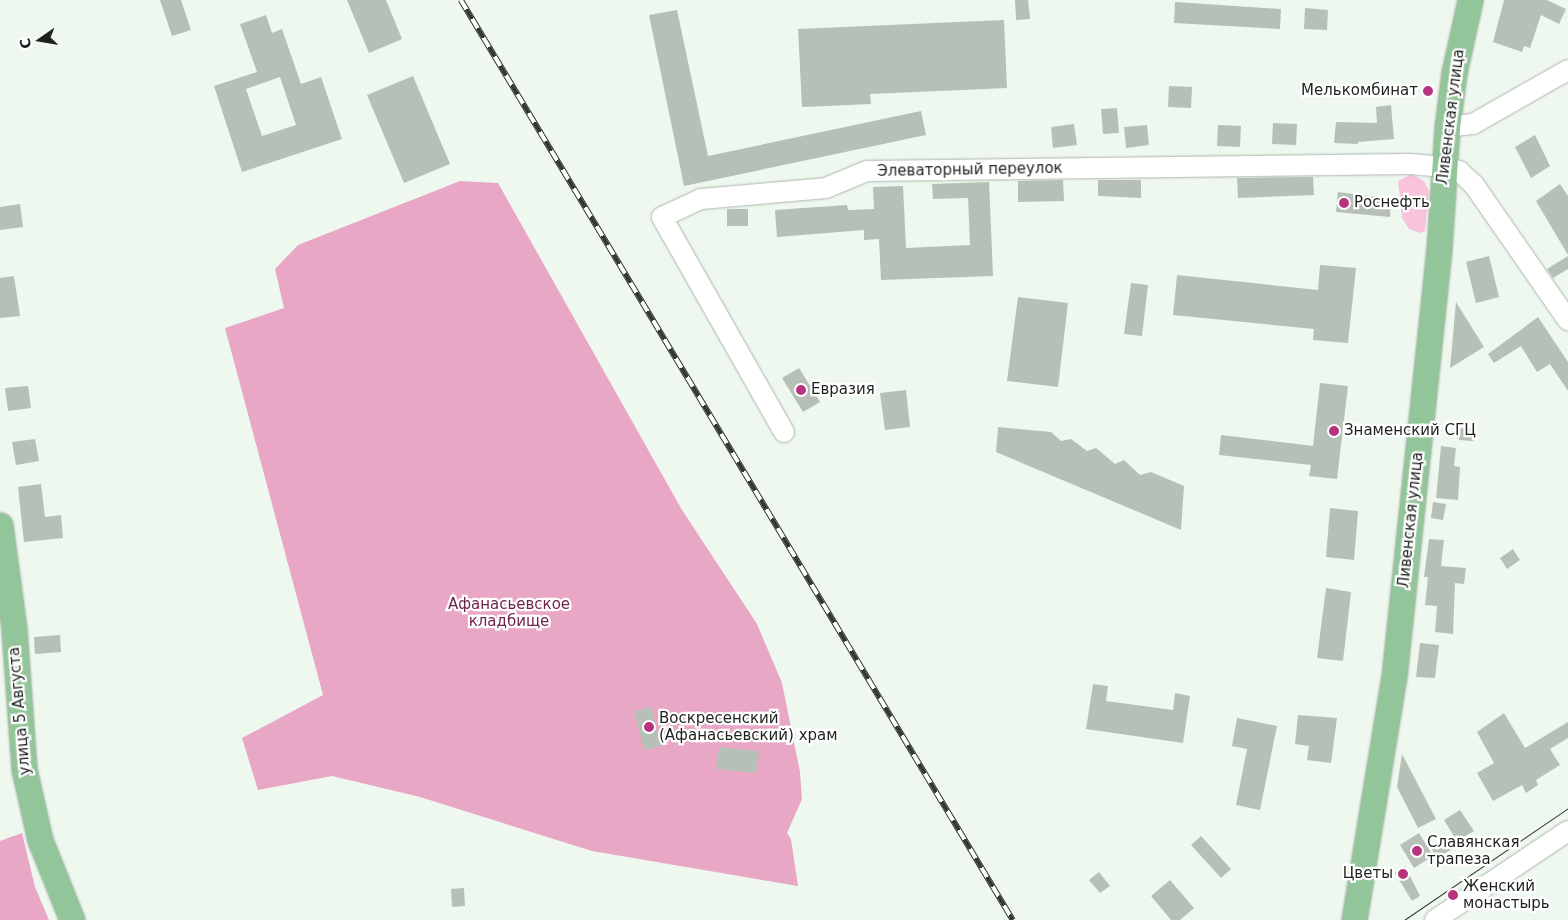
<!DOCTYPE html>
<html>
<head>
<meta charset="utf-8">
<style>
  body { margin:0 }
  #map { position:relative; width:1568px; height:920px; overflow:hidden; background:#eff8ef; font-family:"DejaVu Sans",sans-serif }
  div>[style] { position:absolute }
  .green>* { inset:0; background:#f8c3db }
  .forest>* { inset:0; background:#e8a7c5 }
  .building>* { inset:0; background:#b7c0b7 }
  .roads { filter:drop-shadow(0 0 1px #adb6ad) drop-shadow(0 0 1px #adb6ad) }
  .minor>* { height:20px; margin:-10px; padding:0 10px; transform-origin:10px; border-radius:10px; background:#fff }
  .major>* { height:25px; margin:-12.5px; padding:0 12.5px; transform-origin:12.5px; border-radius:12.5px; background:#93c59a }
  .tram>* { height:1px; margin:-0.5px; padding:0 0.5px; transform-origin:0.5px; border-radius:0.5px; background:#333833 }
  .rail>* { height:5.5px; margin-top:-2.75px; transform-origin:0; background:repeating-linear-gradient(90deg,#fff 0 11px,#333833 0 22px); box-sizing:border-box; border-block:1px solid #333833 }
  .dots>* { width:14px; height:14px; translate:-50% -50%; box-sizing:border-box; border:2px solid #fff; border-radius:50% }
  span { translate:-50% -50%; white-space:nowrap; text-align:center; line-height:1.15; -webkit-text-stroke:4.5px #fff; paint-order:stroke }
  .poi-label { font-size:15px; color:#1e221e }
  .right { translate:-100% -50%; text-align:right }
  .left { translate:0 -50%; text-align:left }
  .street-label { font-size:15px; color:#1e221e }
  .park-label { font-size:15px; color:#70254e }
  .north { position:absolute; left:15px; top:15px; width:50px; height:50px; -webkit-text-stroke:4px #fff; paint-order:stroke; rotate:257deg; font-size:14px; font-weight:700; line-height:20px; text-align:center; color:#1e221e }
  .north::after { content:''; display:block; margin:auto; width:18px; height:22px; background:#1e221e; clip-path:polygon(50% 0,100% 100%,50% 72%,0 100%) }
</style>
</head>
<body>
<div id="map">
  <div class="green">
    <i style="clip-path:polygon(1412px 174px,1424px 181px,1429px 191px,1425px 231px,1420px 233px,1409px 229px,1402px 218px,1398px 181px)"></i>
  </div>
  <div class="forest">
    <i style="clip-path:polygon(460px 181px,498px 183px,682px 510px,757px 624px,782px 683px,800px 772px,802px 799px,787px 833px,791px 839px,798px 886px,592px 851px,420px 797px,332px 776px,258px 790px,242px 738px,323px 695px,225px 328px,284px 308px,275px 269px,298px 245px)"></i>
    <i style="clip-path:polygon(22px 833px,35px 887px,49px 920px,0 920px,0 841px)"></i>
  </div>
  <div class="building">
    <i style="clip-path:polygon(160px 0,181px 0,191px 30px,172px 36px)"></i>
    <i style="clip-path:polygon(347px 0,386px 0,402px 39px,369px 53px)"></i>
    <i style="clip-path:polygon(1015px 0,1028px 0,1030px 19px,1016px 20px)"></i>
    <i style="clip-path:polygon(1504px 0,1547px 0,1566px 9px,1559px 24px,1541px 15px,1530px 48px,1524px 46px,1522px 52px,1493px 42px)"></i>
    <i style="clip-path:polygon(1175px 2px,1281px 9px,1280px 29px,1174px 23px)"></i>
    <i style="clip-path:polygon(1305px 8px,1328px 10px,1327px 30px,1304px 29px)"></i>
    <i style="clip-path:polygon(677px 10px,708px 156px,921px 111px,926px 135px,684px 186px,649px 15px)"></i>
    <i style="clip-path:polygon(evenodd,266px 15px,272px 33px,282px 29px,301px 84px,321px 77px,342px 139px,242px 172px,214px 86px,257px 72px,240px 24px,266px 15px,280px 77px,296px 125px,262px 136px,246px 89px,280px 77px)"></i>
    <i style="clip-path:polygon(1004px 20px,1007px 88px,870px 94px,871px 104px,802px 107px,798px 29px)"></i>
    <i style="clip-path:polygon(413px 76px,450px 164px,404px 183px,367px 95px)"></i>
    <i style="clip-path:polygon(1169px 86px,1192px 87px,1191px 108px,1168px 107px)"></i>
    <i style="clip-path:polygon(1391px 105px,1394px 139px,1358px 142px,1358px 144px,1334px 143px,1336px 122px,1377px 123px,1376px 107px)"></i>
    <i style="clip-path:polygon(1117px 108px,1119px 133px,1103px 134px,1101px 109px)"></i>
    <i style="clip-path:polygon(1273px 123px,1297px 124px,1296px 145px,1272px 144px)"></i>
    <i style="clip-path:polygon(1074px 124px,1077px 145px,1053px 148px,1051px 127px)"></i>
    <i style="clip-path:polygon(1147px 125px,1149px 145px,1126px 148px,1124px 127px)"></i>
    <i style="clip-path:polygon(1218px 125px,1241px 126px,1240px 147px,1217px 146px)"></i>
    <i style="clip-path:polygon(1535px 135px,1550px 166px,1531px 178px,1515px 147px)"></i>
    <i style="clip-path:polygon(1313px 177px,1314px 195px,1238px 198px,1237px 178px)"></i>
    <i style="clip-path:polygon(1063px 180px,1064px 201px,1018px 202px,1018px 181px)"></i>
    <i style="clip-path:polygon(1098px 180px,1141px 180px,1141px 198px,1098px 196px)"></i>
    <i style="clip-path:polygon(989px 182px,993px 276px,881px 280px,879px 239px,864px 240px,864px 230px,777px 237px,775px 210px,847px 205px,848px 210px,874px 209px,873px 187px,903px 186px,906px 248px,970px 245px,968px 198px,933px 199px,932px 184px)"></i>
    <i style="clip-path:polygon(1560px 184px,1568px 196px,1568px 255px,1536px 201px)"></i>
    <i style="clip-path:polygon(1338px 192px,1391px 199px,1390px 217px,1336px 212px)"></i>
    <i style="clip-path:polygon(20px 204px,23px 227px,0 230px,0 207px)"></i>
    <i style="clip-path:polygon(727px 209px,748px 209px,748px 226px,727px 226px)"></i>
    <i style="clip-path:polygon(1489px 256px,1499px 297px,1476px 303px,1466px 262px)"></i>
    <i style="clip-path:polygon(1568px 256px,1568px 269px,1553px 278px,1547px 269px)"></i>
    <i style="clip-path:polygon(1320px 265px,1356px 268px,1348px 343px,1313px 340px,1314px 329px,1173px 315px,1177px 275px,1318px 290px)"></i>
    <i style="clip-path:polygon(14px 276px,20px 316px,0 318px,0 278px)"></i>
    <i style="clip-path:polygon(1131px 283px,1148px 285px,1142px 336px,1124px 334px)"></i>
    <i style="clip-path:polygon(1018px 297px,1068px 303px,1058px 387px,1007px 381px)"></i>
    <i style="clip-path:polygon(1456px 302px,1484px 347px,1450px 368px)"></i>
    <i style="clip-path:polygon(1538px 317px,1568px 362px,1568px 391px,1550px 364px,1537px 372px,1521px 346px,1494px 363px,1488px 354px)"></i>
    <i style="clip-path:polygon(799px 368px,820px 402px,803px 412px,782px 378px)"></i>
    <i style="clip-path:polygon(1320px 383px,1348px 386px,1337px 479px,1309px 476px,1311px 465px,1219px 455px,1221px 435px,1313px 446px)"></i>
    <i style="clip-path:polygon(28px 386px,31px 408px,8px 411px,5px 388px)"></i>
    <i style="clip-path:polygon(906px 390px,910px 427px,885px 430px,880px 393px)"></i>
    <i style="clip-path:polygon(998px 427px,1051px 432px,1061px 441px,1071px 439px,1087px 451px,1096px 448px,1115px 464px,1124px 460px,1140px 475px,1151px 472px,1184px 486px,1181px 530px,996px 452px)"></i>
    <i style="clip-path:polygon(1459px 428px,1474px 429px,1473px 441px,1459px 440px)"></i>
    <i style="clip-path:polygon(35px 439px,39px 461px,16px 465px,12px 442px)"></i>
    <i style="clip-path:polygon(1441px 446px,1456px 448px,1454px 466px,1460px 467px,1458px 500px,1436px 498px)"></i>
    <i style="clip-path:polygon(41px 484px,45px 517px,61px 515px,63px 538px,24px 542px,18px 487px)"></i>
    <i style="clip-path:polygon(1433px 502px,1446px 504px,1443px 520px,1431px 518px)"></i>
    <i style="clip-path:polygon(1330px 508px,1358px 511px,1354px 560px,1326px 557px)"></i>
    <i style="clip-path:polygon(1429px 539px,1444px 540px,1441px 566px,1466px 568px,1464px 584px,1455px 583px,1453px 634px,1435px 632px,1437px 606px,1425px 605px,1428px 577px,1424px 577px)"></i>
    <i style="clip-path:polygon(1513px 549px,1520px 560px,1507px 569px,1500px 558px)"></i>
    <i style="clip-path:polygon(1326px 588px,1351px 592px,1343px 661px,1317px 658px)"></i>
    <i style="clip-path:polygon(60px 635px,61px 652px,35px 654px,34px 637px)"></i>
    <i style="clip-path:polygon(1420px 643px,1439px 645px,1435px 678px,1416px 677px)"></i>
    <i style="clip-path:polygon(1093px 684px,1108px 686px,1106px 701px,1173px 710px,1175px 693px,1190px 696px,1183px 743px,1086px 729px)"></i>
    <i style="clip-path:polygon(651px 707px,661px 746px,644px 750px,634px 711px)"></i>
    <i style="clip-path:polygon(1504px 713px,1525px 748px,1568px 722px,1568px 738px,1550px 749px,1560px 765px,1536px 780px,1538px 785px,1526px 793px,1522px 785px,1493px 801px,1477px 773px,1494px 763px,1477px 732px)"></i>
    <i style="clip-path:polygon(1298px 715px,1337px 718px,1331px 763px,1307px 760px,1309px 746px,1295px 744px)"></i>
    <i style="clip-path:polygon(1237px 718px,1277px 726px,1260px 810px,1236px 805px,1247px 749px,1232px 746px)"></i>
    <i style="clip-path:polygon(719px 747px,759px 751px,756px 773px,716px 769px)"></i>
    <i style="clip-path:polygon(1402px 754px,1436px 819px,1418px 828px,1397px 787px)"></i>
    <i style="clip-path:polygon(1460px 810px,1474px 831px,1457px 841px,1444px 820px)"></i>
    <i style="clip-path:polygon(1419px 833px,1433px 856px,1414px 868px,1400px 845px)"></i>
    <i style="clip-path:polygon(1201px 836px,1231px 869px,1221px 878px,1191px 845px)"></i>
    <i style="clip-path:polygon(1446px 839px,1452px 849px,1437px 858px,1431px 848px)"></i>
    <i style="clip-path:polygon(1405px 866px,1420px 896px,1412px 901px,1395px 873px)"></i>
    <i style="clip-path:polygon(1099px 872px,1110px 886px,1100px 893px,1089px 880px)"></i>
    <i style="clip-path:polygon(1170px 880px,1194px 908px,1180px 920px,1171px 920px,1151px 896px)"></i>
    <i style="clip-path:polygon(464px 888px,465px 906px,452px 907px,451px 889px)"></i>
  </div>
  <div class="roads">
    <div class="minor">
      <i style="left:1447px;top:127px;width:26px;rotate:-7deg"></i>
      <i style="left:1473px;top:124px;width:109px;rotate:-29.6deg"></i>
      <i style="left:784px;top:432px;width:247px;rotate:-119.6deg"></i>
      <i style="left:662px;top:217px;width:43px;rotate:-24.8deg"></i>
      <i style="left:701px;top:199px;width:125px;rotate:-5deg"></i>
      <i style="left:826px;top:188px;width:44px;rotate:-22.5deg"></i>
      <i style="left:867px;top:171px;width:543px;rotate:-0.74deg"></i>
      <i style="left:1410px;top:164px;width:34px;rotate:5deg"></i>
      <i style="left:1444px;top:167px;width:16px;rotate:15deg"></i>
      <i style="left:1459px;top:171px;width:21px;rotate:43deg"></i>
      <i style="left:1474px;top:185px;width:165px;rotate:55.2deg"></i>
      <i style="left:1435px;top:920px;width:160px;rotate:-33.8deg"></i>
    </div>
    <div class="major">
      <i style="left:0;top:525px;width:105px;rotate:82.3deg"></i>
      <i style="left:14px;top:629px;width:140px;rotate:85.9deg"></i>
      <i style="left:24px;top:769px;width:73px;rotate:77.3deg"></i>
      <i style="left:40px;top:840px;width:86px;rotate:68.2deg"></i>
      <i style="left:1354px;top:920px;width:246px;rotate:-80.7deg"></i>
      <i style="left:1394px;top:677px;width:430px;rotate:-84deg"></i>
      <i style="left:1439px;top:249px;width:122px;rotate:-86.2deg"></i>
      <i style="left:1447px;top:127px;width:54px;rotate:-82.6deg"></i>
      <i style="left:1454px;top:73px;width:75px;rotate:-77.6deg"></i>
    </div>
  </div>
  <div class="tram">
    <i style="left:1404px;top:920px;width:199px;rotate:-34.3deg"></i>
  </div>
  <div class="rail">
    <i style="left:461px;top:0;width:1073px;rotate:59.04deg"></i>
  </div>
  <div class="dots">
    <i style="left:1428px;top:91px;background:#b6347d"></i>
    <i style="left:1344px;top:203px;background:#b6347d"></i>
    <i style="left:801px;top:390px;background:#b6347d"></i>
    <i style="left:1334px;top:431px;background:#b6347d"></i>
    <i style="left:649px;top:727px;background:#b6347d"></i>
    <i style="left:1417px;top:851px;background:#b6347d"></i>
    <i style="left:1403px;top:874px;background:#b6347d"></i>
    <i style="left:1453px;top:895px;background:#b6347d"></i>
  </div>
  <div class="poi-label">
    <span class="right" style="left:1418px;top:91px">Мелькомбинат</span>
    <span class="left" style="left:1354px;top:203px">Роснефть</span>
    <span class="left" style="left:811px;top:390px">Евразия</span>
    <span class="left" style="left:1344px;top:431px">Знаменский СГЦ</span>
    <span class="left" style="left:659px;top:727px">Воскресенский<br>(Афанасьевский) храм</span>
    <span class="left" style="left:1427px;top:851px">Славянская<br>трапеза</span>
    <span class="right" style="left:1393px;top:874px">Цветы</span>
    <span class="left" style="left:1463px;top:895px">Женский<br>монастырь</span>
  </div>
  <div class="street-label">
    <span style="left:1451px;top:117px;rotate:-83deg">Ливенская улица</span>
    <span style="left:970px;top:170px;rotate:-1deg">Элеваторный переулок</span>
    <span style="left:1411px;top:520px;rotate:-84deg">Ливенская улица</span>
    <span style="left:20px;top:711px;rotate:-95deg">улица 5 Августа</span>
  </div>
  <div class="park-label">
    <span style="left:509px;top:613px">Афанасьевское<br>кладбище</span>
  </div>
  <div class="north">С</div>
</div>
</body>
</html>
